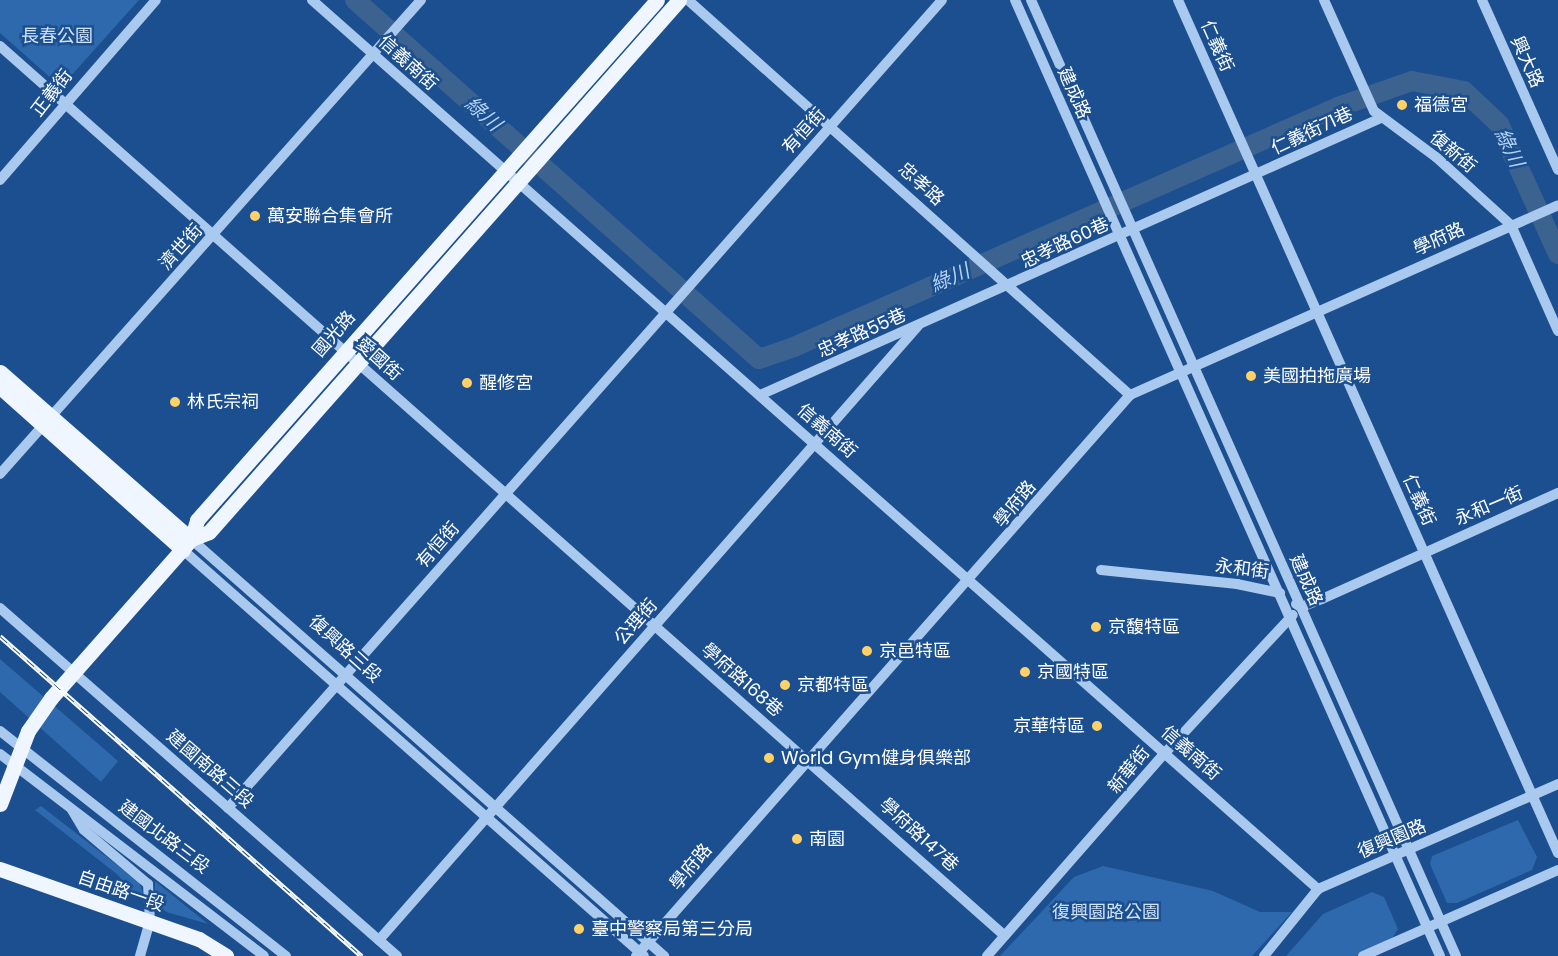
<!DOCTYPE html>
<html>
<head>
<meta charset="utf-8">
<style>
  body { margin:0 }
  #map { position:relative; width:1558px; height:956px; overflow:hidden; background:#1b4f8f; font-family:Poppins,"Noto Sans TC",sans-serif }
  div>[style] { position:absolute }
  .green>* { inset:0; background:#2e69ad }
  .river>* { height:20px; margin:-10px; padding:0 10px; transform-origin:10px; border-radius:10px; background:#3c6290 }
  .minor>* { height:10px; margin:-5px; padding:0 5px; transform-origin:5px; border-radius:5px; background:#a9c9ee }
  .major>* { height:15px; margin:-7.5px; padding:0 7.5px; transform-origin:7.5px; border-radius:7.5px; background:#f0f6ff }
  .rail>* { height:5px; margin-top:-2.5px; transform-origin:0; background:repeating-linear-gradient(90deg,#1b4f8f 0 9px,#fff 0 18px); box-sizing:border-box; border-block:2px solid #fff }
  .dots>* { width:16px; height:16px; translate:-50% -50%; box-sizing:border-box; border:3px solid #1b4f8f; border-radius:50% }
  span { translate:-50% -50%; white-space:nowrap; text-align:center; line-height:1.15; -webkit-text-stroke:5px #1b4f8f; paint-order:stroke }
  .park-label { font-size:18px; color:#cfe3fa }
  .street-label { font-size:18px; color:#fff }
  .poi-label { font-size:18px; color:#fff }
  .left { translate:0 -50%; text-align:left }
  .right { translate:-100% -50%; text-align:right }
  .water-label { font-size:20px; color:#b5d3f5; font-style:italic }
</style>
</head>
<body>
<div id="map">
  <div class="green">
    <i style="clip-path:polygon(0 0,139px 0,61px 87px,0 33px)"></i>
    <i style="clip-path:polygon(0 659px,118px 761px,101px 782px,0 692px)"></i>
    <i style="clip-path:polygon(41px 806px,139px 882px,144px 896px,129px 889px,118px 875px,35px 810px)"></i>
    <i style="clip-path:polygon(1518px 820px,1537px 857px,1532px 870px,1457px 903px,1447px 903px,1430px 864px,1432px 856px)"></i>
    <i style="clip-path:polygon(1103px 866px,1213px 891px,1260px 912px,1292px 912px,1252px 956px,1000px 956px,1074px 877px)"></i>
    <i style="clip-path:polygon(155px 881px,208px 924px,163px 911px,155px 903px)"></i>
    <i style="clip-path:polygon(1372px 892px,1384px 897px,1398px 929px,1391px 940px,1356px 956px,1286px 956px,1323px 914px)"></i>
  </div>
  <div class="river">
    <i style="left:355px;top:0;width:540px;rotate:41.62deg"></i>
    <i style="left:759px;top:359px;width:37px;rotate:-19deg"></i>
    <i style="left:794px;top:347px;width:595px;rotate:-23.81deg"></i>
    <i style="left:1338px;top:107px;width:78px;rotate:-19.4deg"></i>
    <i style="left:1412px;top:81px;width:53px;rotate:10.9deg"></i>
    <i style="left:1464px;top:91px;width:48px;rotate:43.3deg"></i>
    <i style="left:1499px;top:124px;width:143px;rotate:65.6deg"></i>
  </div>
  <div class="minor">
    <i style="left:312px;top:0;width:1343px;rotate:41.47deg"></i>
    <i style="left:688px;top:0;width:593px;rotate:41.79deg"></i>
    <i style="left:1015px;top:0;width:1046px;rotate:66.03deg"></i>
    <i style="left:1031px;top:0;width:1046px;rotate:66.03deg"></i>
    <i style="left:1178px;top:0;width:934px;rotate:65.99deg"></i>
    <i style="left:1324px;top:0;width:122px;rotate:65.8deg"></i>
    <i style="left:1374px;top:111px;width:77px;rotate:36.6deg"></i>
    <i style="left:1436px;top:157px;width:101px;rotate:42.2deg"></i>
    <i style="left:1511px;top:225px;width:116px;rotate:66.1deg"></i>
    <i style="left:1482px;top:0;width:186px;rotate:65.9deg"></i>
    <i style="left:0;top:46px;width:1342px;rotate:41.53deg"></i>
    <i style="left:0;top:180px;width:238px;rotate:-49.1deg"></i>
    <i style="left:760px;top:395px;width:680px;rotate:-24.04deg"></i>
    <i style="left:0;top:474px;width:634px;rotate:-48.39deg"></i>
    <i style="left:191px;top:539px;width:631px;rotate:41.4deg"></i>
    <i style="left:183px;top:550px;width:614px;rotate:41.37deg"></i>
    <i style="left:1101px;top:570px;width:137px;rotate:5.9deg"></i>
    <i style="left:1237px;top:584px;width:44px;rotate:11.8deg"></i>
    <i style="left:1296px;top:604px;width:6px;rotate:31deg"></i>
    <i style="left:1301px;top:607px;width:22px;rotate:-21deg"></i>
    <i style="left:1322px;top:599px;width:259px;rotate:-24.2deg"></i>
    <i style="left:0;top:608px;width:528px;rotate:41.24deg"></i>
    <i style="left:0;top:731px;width:364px;rotate:38.2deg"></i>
    <i style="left:0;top:754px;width:332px;rotate:37.4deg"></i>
    <i style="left:228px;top:808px;width:1078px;rotate:-48.53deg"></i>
    <i style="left:72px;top:810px;width:23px;rotate:59deg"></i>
    <i style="left:84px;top:830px;width:84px;rotate:40.2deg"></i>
    <i style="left:148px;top:884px;width:37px;rotate:87deg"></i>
    <i style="left:150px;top:921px;width:36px;rotate:106deg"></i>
    <i style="left:379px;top:940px;width:817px;rotate:-48.72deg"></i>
    <i style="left:636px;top:956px;width:748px;rotate:-48.63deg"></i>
    <i style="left:1130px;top:395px;width:468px;rotate:-23.9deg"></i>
    <i style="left:987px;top:956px;width:270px;rotate:-48.8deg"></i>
    <i style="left:1165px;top:753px;width:188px;rotate:-47.2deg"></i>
    <i style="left:1264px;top:956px;width:86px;rotate:-51.1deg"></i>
    <i style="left:1318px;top:889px;width:262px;rotate:-23.6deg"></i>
    <i style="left:1363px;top:956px;width:213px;rotate:-23.8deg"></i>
  </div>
  <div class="major">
    <i style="left:0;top:372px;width:254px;rotate:41.2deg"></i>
    <i style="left:0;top:387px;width:245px;rotate:41.7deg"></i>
    <i style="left:191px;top:539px;width:19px;rotate:-21deg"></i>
    <i style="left:209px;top:532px;width:710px;rotate:-48.54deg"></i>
    <i style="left:0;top:804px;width:78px;rotate:-69deg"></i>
    <i style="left:28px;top:731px;width:40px;rotate:-55.1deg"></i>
    <i style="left:51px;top:698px;width:212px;rotate:-48.6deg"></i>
    <i style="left:191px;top:539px;width:20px;rotate:-72deg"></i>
    <i style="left:197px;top:520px;width:694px;rotate:-48.5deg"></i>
    <i style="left:0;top:869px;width:211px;rotate:19.4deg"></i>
    <i style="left:199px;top:939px;width:32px;rotate:32deg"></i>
  </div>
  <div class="rail">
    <i style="left:0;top:636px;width:483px;rotate:41.5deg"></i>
  </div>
  <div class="dots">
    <i style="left:1402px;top:105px;background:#ffd166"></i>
    <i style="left:255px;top:216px;background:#ffd166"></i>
    <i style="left:1251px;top:376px;background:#ffd166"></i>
    <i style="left:467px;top:383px;background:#ffd166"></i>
    <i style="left:175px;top:402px;background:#ffd166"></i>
    <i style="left:1096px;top:627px;background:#ffd166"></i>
    <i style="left:867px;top:651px;background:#ffd166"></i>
    <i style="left:1025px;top:672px;background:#ffd166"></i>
    <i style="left:785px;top:685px;background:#ffd166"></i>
    <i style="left:1097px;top:726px;background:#ffd166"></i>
    <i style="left:769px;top:758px;background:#ffd166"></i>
    <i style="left:797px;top:839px;background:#ffd166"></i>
    <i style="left:579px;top:929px;background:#ffd166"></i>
  </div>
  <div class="park-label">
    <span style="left:57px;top:36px">長春公園</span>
    <span style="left:1106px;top:912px">復興園路公園</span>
  </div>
  <div class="street-label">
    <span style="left:1217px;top:46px;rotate:66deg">仁義街</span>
    <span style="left:1527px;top:62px;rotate:66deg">興大路</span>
    <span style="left:408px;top:63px;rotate:42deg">信義南街</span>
    <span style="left:52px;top:93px;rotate:-52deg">正義街</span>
    <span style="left:1074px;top:93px;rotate:66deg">建成路</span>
    <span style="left:804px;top:131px;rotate:-48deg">有恒街</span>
    <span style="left:1312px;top:131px;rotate:-25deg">仁義街71巷</span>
    <span style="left:1453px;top:152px;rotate:40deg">復新街</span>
    <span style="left:921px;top:184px;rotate:42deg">忠孝路</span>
    <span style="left:1439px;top:239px;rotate:-24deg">學府路</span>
    <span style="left:1065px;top:243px;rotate:-25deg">忠孝路60巷</span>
    <span style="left:181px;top:247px;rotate:-48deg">濟世街</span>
    <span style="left:862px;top:333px;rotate:-24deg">忠孝路55巷</span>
    <span style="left:334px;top:334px;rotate:-49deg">國光路</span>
    <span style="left:379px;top:359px;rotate:42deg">愛國街</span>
    <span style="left:827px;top:431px;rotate:41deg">信義南街</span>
    <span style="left:1419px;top:500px;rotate:66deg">仁義街</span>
    <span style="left:1015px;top:504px;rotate:-50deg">學府路</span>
    <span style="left:1489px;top:506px;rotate:-23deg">永和一街</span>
    <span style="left:438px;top:545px;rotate:-49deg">有恒街</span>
    <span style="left:1242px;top:569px;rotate:7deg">永和街</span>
    <span style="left:1306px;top:580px;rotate:66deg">建成路</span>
    <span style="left:636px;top:622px;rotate:-49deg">公理街</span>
    <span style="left:345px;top:649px;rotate:42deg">復興路三段</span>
    <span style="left:742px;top:680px;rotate:41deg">學府路168巷</span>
    <span style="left:1191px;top:753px;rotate:41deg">信義南街</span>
    <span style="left:210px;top:769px;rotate:41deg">建國南路三段</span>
    <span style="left:1129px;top:770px;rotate:-51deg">新華街</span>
    <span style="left:919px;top:835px;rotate:42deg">學府路147巷</span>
    <span style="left:164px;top:837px;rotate:37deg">建國北路三段</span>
    <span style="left:1392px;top:839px;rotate:-23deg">復興園路</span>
    <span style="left:691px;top:867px;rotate:-50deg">學府路</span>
    <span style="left:121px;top:891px;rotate:19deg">自由路一段</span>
  </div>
  <div class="poi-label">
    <span class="left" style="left:1414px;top:105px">福德宮</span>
    <span class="left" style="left:267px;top:216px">萬安聯合集會所</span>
    <span class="left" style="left:1263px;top:376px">美國拍拖廣場</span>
    <span class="left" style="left:479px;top:383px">醒修宮</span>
    <span class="left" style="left:187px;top:402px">林氏宗祠</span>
    <span class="left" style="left:1108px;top:627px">京馥特區</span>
    <span class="left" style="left:879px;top:651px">京邑特區</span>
    <span class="left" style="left:1037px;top:672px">京國特區</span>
    <span class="left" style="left:797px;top:685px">京都特區</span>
    <span class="right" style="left:1085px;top:726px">京華特區</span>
    <span class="left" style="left:781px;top:758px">World Gym健身俱樂部</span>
    <span class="left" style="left:809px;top:839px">南園</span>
    <span class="left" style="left:591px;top:929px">臺中警察局第三分局</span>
  </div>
  <div class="water-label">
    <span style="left:483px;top:114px;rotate:42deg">綠川</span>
    <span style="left:1509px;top:148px;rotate:64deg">綠川</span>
    <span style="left:950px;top:278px;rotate:-24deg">綠川</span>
  </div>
</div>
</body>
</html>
